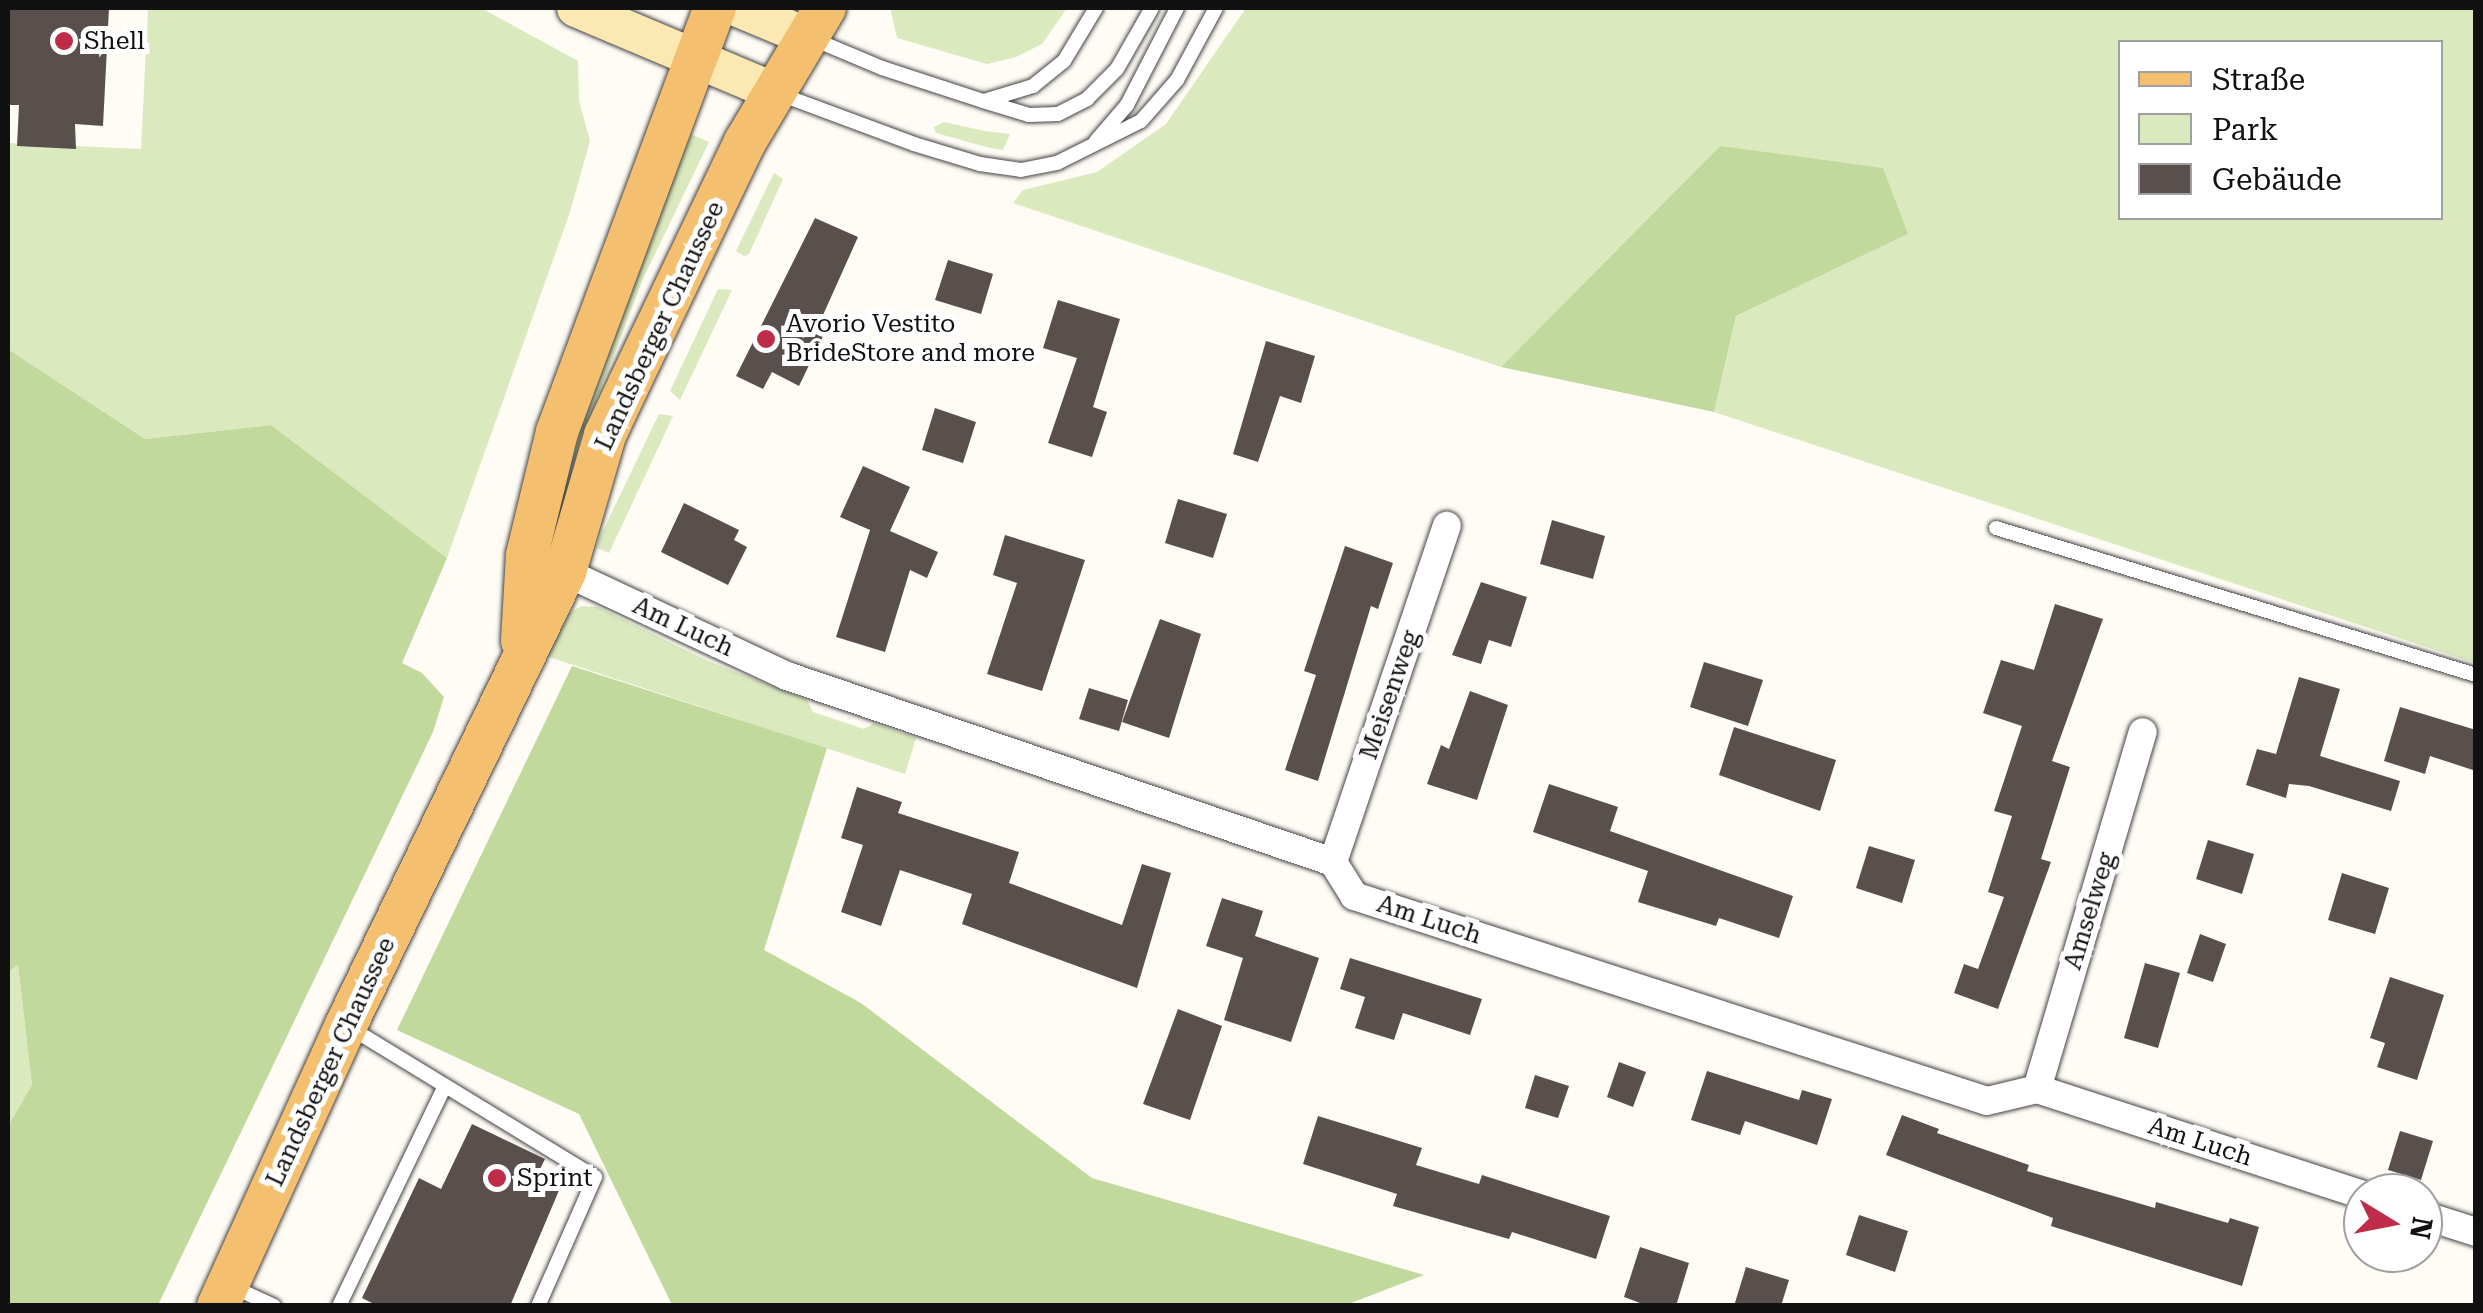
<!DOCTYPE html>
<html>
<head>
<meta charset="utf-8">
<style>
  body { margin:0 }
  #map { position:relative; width:2483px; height:1313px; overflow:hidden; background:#fffbf5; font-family:"Roboto Serif",serif }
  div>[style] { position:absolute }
  .green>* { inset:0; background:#dbe9be }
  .forest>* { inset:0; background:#c2d99e }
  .building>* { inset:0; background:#59504d }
  .roads { filter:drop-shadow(0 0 2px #444) drop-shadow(0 0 2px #444) }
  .lane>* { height:14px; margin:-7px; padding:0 7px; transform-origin:7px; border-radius:7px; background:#fff }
  .street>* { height:28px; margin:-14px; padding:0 14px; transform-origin:14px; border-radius:14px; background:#fff }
  .secondary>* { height:38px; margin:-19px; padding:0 19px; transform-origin:19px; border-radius:19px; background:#fce8b2 }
  .primary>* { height:42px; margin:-21px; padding:0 21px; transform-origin:21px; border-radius:21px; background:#f4bf6f }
  .dots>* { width:28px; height:28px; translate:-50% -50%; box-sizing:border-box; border:5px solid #fff; border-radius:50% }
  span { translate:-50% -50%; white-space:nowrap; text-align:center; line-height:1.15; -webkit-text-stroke:10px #fff; paint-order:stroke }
  .poi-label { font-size:25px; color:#111 }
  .left { translate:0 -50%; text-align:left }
  .street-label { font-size:25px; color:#111 }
  .frame { position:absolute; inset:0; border:10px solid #111; pointer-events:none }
  .legend { position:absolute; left:2118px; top:40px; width:325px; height:180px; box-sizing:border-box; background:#fff; border:2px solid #a0a0a0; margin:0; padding:12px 18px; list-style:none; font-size:30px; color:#111 }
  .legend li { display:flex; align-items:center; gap:20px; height:50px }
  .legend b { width:50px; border:2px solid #a0a0a0 }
  .north { position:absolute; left:2343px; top:1173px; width:100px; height:100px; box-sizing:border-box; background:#fff; border:2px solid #a0a0a0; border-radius:50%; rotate:100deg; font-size:28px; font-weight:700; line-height:40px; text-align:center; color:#111 }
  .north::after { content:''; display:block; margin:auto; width:35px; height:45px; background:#be2c49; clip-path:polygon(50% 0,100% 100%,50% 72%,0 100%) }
</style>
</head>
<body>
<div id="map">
  <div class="green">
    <i style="clip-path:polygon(148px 8px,481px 8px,578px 61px,579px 101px,590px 141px,569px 215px,447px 558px,271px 425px,145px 439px,8px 349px,8px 143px,141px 149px)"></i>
    <i style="clip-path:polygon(890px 8px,1067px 8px,1042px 44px,1016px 57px,987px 64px,897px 38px)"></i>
    <i style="clip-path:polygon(evenodd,1246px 8px,2475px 8px,2475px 663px,1714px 412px,1736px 316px,1908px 234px,1720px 146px,1501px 367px,1013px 203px,1023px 190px,1097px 172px,1166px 124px,1246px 8px,2120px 42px,2440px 42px,2440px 218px,2120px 218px,2120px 42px)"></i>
    <i style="clip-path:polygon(944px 122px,985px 131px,1010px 134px,1003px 150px,990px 148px,936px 133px,934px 127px)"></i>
    <i style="clip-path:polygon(686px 132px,709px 142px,643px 279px,570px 470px,588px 394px)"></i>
    <i style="clip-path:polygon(774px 173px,783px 179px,749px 254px,744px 256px,736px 251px)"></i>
    <i style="clip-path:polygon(718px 289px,732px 290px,680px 400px,670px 391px)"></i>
    <i style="clip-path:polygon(659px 414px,673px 416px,609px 553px,597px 548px,600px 537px)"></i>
    <i style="clip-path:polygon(582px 606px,598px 607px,708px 661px,807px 700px,813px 712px,864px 729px,874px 723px,916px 738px,905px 774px,546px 656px,564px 615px)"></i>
    <i style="clip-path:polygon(18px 965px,32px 1085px,8px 1126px,8px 972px)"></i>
  </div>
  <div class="forest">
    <i style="clip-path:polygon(1720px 146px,1883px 168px,1908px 234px,1736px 316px,1714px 412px,1501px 367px)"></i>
    <i style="clip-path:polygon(8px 349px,145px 439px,271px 425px,447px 558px,402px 663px,422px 673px,444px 697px,433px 732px,158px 1305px,8px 1305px,8px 1126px,32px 1085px,18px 965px,8px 972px)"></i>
    <i style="clip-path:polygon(572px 666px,827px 748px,764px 950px,861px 1003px,1092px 1178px,1424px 1275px,1343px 1306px,672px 1305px,579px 1114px,397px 1030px)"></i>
  </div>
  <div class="building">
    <i style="clip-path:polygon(8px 8px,109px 8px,103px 126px,75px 124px,76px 149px,17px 146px,19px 105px,8px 105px)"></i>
    <i style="clip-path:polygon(815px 218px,858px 237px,819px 324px,827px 328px,799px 386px,772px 372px,763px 389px,736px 376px)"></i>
    <i style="clip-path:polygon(948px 260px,993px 274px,981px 314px,935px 300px)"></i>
    <i style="clip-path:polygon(1058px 300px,1120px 319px,1093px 407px,1107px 412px,1092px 457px,1048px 443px,1077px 358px,1043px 348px)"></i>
    <i style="clip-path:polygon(1266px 341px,1315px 356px,1301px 403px,1280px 396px,1258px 462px,1233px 454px)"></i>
    <i style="clip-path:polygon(935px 408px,976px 422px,963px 463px,922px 450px)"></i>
    <i style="clip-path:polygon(863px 466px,910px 487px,890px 531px,938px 552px,927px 578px,910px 570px,885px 652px,836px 637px,870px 530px,840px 517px)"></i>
    <i style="clip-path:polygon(1178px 499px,1227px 514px,1213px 558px,1165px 543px)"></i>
    <i style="clip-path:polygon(684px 503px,739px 530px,734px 540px,747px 547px,728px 585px,661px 552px)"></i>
    <i style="clip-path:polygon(1552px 520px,1605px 536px,1593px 579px,1540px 564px)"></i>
    <i style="clip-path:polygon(1005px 535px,1085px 560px,1042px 691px,987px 674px,1017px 583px,993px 575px)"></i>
    <i style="clip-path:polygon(1345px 546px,1393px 563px,1378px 609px,1371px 606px,1318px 781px,1285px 770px,1316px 675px,1304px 671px)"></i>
    <i style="clip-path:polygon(1481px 582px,1527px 597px,1511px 647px,1489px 640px,1481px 664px,1452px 655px)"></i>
    <i style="clip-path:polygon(2055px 604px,2103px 619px,2052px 761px,2070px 767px,2041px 859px,2051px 862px,1998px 1009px,1954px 993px,1964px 964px,1978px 969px,2004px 897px,1988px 892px,2012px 816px,1994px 811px,2022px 726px,1983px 713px,2001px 660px,2034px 670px)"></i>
    <i style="clip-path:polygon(1160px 619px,1201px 634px,1169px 738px,1122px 722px)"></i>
    <i style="clip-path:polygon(1704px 662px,1763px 680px,1748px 726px,1690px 707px)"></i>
    <i style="clip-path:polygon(2299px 677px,2340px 689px,2320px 756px,2400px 781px,2391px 811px,2309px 786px,2289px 784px,2286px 798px,2246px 785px,2257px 749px,2276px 754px)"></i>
    <i style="clip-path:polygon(1089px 688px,1128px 700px,1119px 731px,1079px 719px)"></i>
    <i style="clip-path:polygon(1470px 691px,1508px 705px,1477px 800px,1427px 784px,1441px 745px,1449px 749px)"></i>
    <i style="clip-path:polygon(2400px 707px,2476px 730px,2476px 771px,2430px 756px,2425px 774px,2384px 761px)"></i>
    <i style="clip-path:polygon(1734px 727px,1836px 760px,1820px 811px,1719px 775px)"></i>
    <i style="clip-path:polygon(1549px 784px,1618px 807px,1610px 831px,1793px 896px,1779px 938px,1719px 918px,1716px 926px,1638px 902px,1648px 871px,1533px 832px)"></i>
    <i style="clip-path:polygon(857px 787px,902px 802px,898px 813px,1019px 852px,1009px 883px,1122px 925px,1142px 864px,1171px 873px,1137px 988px,962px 924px,972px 894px,900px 870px,881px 926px,841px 912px,863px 845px,841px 838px)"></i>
    <i style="clip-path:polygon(2208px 840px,2254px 854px,2242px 894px,2196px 879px)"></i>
    <i style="clip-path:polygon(1869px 846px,1915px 860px,1902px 903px,1856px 888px)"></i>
    <i style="clip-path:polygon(2342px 873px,2389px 888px,2375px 934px,2328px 920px)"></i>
    <i style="clip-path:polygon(1222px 898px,1263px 911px,1255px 936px,1319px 958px,1291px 1042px,1224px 1020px,1243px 958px,1206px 946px)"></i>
    <i style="clip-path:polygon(2200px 934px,2226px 944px,2213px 982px,2187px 973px)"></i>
    <i style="clip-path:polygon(1350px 958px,1482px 999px,1470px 1035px,1403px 1013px,1394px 1040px,1355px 1028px,1365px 997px,1340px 989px)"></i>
    <i style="clip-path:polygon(2145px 963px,2180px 973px,2158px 1048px,2124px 1038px)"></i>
    <i style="clip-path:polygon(2390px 977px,2444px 995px,2417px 1080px,2377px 1067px,2385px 1043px,2370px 1038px)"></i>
    <i style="clip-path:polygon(1178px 1009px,1222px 1026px,1190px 1120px,1143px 1104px)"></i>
    <i style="clip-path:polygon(1619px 1062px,1646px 1072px,1633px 1107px,1607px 1097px)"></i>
    <i style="clip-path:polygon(1707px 1071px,1799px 1100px,1802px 1090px,1832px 1099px,1817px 1145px,1745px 1121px,1740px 1135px,1691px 1120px)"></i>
    <i style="clip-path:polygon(1535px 1075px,1569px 1086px,1558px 1118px,1525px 1108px)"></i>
    <i style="clip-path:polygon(1902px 1115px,1939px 1129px,1937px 1133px,2029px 1165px,2027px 1171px,2155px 1208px,2156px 1202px,2228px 1223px,2230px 1218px,2259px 1227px,2242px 1286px,2051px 1226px,2053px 1218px,1886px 1155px)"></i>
    <i style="clip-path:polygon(1318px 1116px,1422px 1148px,1416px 1165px,1479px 1184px,1482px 1175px,1610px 1216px,1596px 1259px,1512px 1232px,1509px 1239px,1393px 1206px,1397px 1194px,1303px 1164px)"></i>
    <i style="clip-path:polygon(472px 1124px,545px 1159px,540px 1169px,563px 1181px,510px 1306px,378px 1306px,362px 1298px,419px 1178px,441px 1189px)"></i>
    <i style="clip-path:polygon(2400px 1131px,2433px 1141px,2421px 1180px,2388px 1170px)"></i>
    <i style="clip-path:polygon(1859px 1215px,1908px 1231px,1895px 1272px,1846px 1255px)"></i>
    <i style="clip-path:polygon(1640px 1247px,1689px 1263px,1676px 1306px,1648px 1306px,1624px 1297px)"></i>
    <i style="clip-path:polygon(1746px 1267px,1789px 1280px,1781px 1306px,1734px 1306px)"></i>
  </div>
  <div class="roads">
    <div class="lane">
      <i style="left:813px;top:39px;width:75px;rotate:22.8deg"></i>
      <i style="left:882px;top:68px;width:106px;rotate:18.1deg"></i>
      <i style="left:983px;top:101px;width:48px;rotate:16.9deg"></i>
      <i style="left:1029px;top:115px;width:29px;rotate:-2deg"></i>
      <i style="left:1058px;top:114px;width:33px;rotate:-27deg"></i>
      <i style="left:1087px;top:99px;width:42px;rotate:-45deg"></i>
      <i style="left:1117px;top:69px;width:70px;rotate:-60.2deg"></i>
      <i style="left:777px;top:93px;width:146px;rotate:20.4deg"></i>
      <i style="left:914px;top:144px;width:69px;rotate:16.9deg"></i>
      <i style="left:980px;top:164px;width:41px;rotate:8.3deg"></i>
      <i style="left:1021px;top:170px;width:37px;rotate:-11deg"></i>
      <i style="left:1057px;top:163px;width:94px;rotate:-26.6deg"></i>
      <i style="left:1141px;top:121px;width:55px;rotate:-48.7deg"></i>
      <i style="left:1177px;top:80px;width:82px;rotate:-61.6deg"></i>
      <i style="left:984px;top:101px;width:51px;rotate:-17deg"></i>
      <i style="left:1033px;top:86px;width:40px;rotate:-39deg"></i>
      <i style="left:1064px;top:61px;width:62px;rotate:-58.9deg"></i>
      <i style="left:1096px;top:141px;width:48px;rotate:-49.3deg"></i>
      <i style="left:1127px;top:105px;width:109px;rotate:-62.7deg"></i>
      <i style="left:1996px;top:528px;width:502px;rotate:17.03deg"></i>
      <i style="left:349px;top:1027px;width:288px;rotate:31.4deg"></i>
      <i style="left:595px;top:1177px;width:141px;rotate:113.8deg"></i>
      <i style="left:233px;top:1287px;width:45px;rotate:24.9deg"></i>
      <i style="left:339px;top:1306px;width:242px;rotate:-64.3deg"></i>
    </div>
    <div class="street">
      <i style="left:550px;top:565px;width:262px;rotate:25.1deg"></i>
      <i style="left:787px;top:676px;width:577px;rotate:18.81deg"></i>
      <i style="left:1333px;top:862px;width:40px;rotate:58deg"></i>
      <i style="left:1354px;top:896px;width:665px;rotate:17.94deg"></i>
      <i style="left:1987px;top:1101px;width:51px;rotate:-13.5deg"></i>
      <i style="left:2037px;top:1089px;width:343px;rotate:18deg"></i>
      <i style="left:1333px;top:862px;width:355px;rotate:-71.3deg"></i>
      <i style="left:2037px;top:1089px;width:372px;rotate:-73.5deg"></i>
      <i style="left:2423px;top:1215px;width:56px;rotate:17.8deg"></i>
    </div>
    <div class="secondary">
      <i style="left:576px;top:8px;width:216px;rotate:22.9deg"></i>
      <i style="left:738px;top:8px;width:76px;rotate:22.5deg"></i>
    </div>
    <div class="primary">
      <i style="left:522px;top:641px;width:86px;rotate:-86.7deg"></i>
      <i style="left:527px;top:555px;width:127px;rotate:-76.3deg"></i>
      <i style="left:557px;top:432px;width:452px;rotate:-69.6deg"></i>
      <i style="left:218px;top:1306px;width:309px;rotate:-65.5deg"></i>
      <i style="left:346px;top:1025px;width:503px;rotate:-64.2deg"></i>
      <i style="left:565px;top:572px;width:143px;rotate:-73.7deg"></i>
      <i style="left:605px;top:435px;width:56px;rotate:-64.8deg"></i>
      <i style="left:629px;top:384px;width:268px;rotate:-64.4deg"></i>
      <i style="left:745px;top:142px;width:156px;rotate:-59.2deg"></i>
    </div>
  </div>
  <div class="dots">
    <i style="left:64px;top:41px;background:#be2c49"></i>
    <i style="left:766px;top:339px;background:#be2c49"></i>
    <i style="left:497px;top:1178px;background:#be2c49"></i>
  </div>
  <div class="poi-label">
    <span class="left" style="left:84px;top:41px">Shell</span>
    <span class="left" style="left:786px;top:339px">Avorio Vestito<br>BrideStore and more</span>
    <span class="left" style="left:517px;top:1178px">Sprint</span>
  </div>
  <div class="street-label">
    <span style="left:660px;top:326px;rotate:-65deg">Landsberger Chaussee</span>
    <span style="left:683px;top:627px;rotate:25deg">Am Luch</span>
    <span style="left:1390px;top:695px;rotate:-71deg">Meisenweg</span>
    <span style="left:2090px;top:911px;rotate:-73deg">Amselweg</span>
    <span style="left:1429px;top:920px;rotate:18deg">Am Luch</span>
    <span style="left:331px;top:1062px;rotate:-65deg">Landsberger Chaussee</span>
    <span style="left:2200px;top:1142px;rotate:18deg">Am Luch</span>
  </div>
  <div class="frame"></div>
  <ul class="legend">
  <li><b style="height:12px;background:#f4bf6f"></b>Straße</li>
  <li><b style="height:28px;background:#dbe9be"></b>Park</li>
  <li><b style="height:28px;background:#59504d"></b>Gebäude</li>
  </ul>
  <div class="north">N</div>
</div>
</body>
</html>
